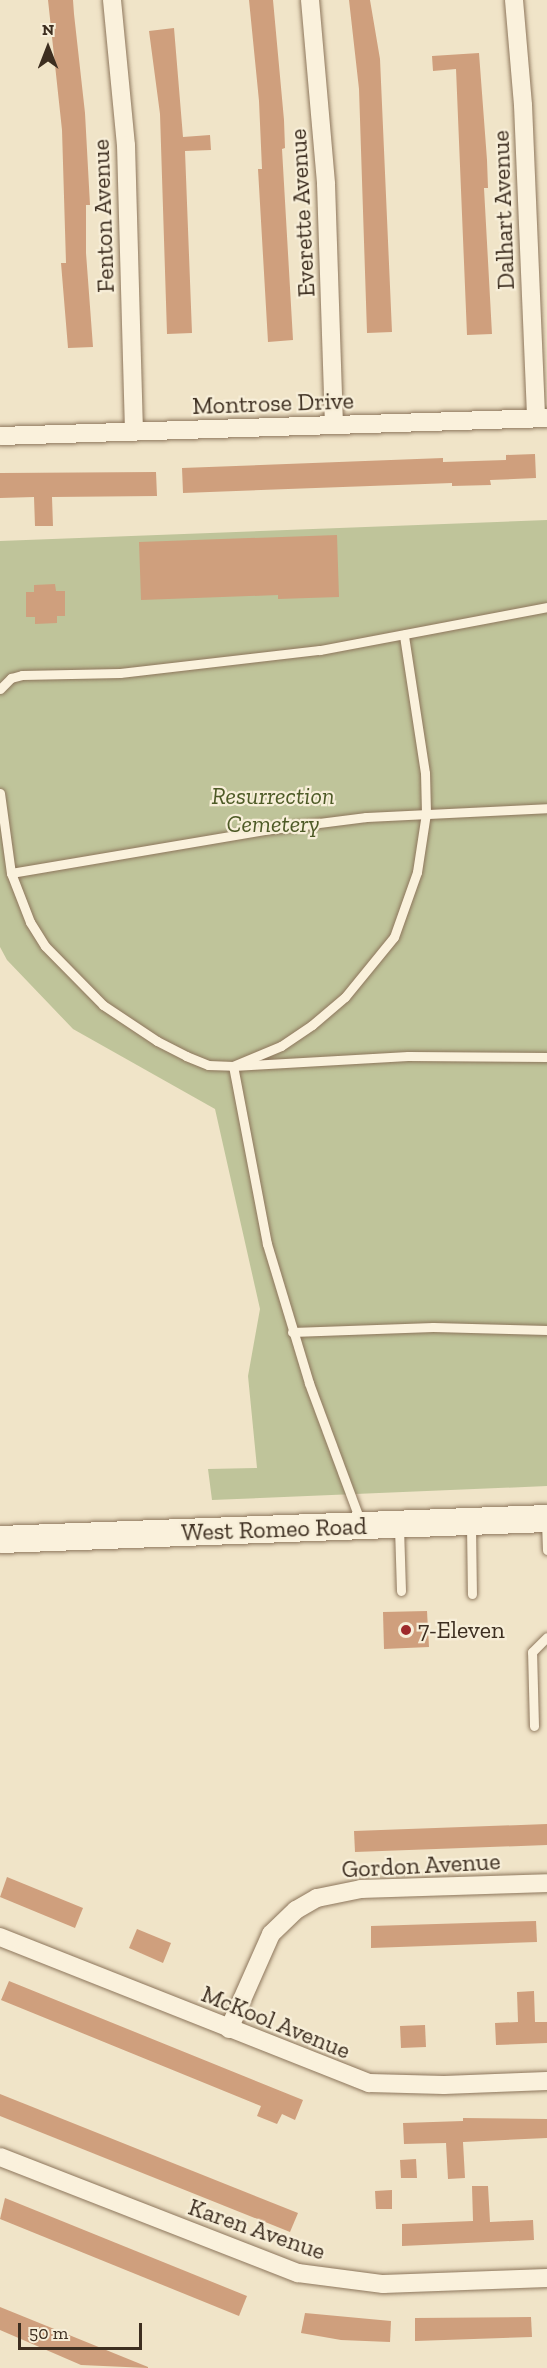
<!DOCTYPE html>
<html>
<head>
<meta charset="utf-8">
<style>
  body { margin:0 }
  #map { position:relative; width:547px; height:2368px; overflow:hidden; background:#f0e4c8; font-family:"Zilla Slab",serif }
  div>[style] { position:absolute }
  .cemetery>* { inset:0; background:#bfc49a }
  .building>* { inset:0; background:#cf9f7d }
  .roads { filter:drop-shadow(0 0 2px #8d765c) drop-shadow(0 0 2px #8d765c) }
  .service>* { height:9px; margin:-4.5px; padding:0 4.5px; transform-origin:4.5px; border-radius:4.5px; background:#faf1dc }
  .minor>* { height:18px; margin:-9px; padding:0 9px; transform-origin:9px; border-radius:9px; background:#faf1dc }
  .secondary>* { height:27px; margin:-13.5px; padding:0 13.5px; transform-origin:13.5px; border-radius:13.5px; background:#faf1dc }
  .dots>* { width:16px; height:16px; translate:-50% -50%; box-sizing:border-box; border:3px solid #f7eed8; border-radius:50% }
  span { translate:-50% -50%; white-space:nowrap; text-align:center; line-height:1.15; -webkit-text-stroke:4.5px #f7eed8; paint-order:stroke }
  .street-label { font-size:24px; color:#3d2e20 }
  .park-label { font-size:24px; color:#4d5a26; font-style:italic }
  .poi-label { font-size:24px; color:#3d2e20 }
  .left { translate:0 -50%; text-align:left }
  .north { position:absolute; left:18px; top:18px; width:60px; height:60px; -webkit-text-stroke:4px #f7eed8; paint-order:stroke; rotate:0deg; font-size:16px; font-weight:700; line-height:24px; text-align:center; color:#3d2e20 }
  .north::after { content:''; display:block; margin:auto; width:21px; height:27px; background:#3d2e20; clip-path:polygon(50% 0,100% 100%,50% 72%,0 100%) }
  .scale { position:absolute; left:18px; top:2323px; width:124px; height:27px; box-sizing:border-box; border:3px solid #3d2e20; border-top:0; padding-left:8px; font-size:18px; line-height:21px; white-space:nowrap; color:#3d2e20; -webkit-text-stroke:4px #f7eed8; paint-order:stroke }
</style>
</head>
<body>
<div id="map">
  <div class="cemetery">
    <i style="clip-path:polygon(547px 520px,547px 1486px,212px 1500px,208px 1469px,257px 1468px,248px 1376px,260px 1309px,215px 1109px,73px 1029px,7px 960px,0 947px,0 541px)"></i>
  </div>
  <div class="building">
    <i style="clip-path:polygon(48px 0,73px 0,74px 14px,85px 113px,90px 205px,86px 205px,86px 253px,93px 347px,68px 348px,61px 263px,66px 263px,62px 130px)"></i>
    <i style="clip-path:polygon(249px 0,273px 0,284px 120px,285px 148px,282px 149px,293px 340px,268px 342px,258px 169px,262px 169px,259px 101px)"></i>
    <i style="clip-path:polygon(349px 0,370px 0,380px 59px,392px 332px,367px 333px,359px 89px)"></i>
    <i style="clip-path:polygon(174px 28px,183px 137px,210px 135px,211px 150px,185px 151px,192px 333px,167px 334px,160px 114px,149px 31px)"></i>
    <i style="clip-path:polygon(479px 53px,487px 160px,488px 188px,484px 188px,492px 334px,467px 335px,456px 69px,433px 71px,432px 56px)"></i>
    <i style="clip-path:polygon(535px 454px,536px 478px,490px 480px,491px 485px,452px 486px,452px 483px,183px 493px,182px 468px,443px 458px,443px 462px,506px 460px,506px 455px)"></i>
    <i style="clip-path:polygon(156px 472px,157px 496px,52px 497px,53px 526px,35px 526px,34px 497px,0 498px,0 473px)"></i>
    <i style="clip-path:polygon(337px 535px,339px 597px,278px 599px,278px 595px,141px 600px,139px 542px)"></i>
    <i style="clip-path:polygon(55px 584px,56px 591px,65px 591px,65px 616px,57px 616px,57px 623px,35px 624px,35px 617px,26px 617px,26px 592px,34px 592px,34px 585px)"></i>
    <i style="clip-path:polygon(427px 1611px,429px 1647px,384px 1649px,383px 1612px)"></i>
    <i style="clip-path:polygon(547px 1824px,547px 1845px,355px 1852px,354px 1831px)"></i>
    <i style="clip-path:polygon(7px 1877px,83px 1908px,75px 1928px,0 1897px)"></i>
    <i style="clip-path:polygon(536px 1921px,537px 1942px,371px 1948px,371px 1926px)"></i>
    <i style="clip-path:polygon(137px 1929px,171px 1943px,163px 1963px,129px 1948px)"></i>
    <i style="clip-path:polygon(9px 1981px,303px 2100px,295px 2120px,282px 2114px,277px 2124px,257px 2116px,261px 2106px,1px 2000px)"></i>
    <i style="clip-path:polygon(534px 1991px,535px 2022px,547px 2022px,547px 2043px,496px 2045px,495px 2023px,518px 2022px,517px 1992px)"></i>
    <i style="clip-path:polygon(425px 2025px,426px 2047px,401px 2048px,400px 2026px)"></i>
    <i style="clip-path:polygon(0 2094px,298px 2213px,290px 2232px,0 2116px)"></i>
    <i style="clip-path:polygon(463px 2118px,547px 2119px,547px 2138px,463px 2142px,465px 2178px,448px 2179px,446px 2143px,404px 2144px,403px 2123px,463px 2121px)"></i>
    <i style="clip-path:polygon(416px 2159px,417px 2178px,401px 2178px,400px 2160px)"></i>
    <i style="clip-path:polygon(472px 2186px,488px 2186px,490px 2222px,533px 2220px,534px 2240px,402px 2246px,402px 2224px,473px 2221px)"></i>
    <i style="clip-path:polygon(392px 2190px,392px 2209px,376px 2209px,375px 2191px)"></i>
    <i style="clip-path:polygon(5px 2198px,247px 2296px,239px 2316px,0 2219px)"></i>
    <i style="clip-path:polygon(0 2307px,148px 2367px,148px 2368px,81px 2365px,0 2330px)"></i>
    <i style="clip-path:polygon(305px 2313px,391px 2321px,390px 2342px,341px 2340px,301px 2333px)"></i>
    <i style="clip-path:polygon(531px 2317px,532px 2337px,415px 2341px,415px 2318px)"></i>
  </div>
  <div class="roads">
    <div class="service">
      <i style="left:0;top:689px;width:16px;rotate:-45deg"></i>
      <i style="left:11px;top:678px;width:11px;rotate:-15deg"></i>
      <i style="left:22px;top:675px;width:98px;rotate:-1.2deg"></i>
      <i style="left:120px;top:673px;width:201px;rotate:-6.6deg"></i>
      <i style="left:320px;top:650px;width:231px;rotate:-10.7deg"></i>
      <i style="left:0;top:793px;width:81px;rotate:82.2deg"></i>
      <i style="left:11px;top:873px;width:53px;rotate:68.8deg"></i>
      <i style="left:30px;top:922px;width:28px;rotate:58deg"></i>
      <i style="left:45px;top:946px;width:83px;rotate:45.5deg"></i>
      <i style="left:103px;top:1005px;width:65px;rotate:33.7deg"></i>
      <i style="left:157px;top:1041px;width:33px;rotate:27deg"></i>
      <i style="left:186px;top:1056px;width:24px;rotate:22deg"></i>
      <i style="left:208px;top:1065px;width:25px;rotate:2deg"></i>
      <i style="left:233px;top:1066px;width:175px;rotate:-3.3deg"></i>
      <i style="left:408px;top:1056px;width:139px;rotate:0.4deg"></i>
      <i style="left:11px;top:873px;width:257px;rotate:-9.6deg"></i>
      <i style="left:264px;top:830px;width:103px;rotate:-7.3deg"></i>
      <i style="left:366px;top:817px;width:181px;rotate:-2.8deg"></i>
      <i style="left:292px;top:1332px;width:141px;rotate:-2deg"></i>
      <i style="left:433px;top:1327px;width:114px;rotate:1.5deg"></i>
      <i style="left:546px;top:1521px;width:29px;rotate:88deg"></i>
      <i style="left:361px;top:1523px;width:149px;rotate:-110.4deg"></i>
      <i style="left:309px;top:1383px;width:145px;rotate:-106.8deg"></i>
      <i style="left:267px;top:1244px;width:181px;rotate:-100.8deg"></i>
      <i style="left:233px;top:1066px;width:52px;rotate:-22.6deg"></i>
      <i style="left:281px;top:1046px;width:37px;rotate:-34deg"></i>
      <i style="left:312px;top:1025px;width:43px;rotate:-40.3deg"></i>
      <i style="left:345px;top:997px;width:77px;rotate:-50.8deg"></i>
      <i style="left:394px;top:937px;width:69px;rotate:-70.5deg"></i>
      <i style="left:417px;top:872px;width:60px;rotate:-81.3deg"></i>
      <i style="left:426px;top:813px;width:40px;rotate:-91.4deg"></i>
      <i style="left:425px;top:773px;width:140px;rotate:-98.7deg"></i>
      <i style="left:471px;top:1525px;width:69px;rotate:89.2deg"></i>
      <i style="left:399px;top:1527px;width:64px;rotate:88.2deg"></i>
      <i style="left:534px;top:1726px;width:74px;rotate:-91.5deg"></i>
      <i style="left:532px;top:1652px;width:21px;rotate:-45deg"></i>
    </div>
    <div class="minor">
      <i style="left:112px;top:0;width:146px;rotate:84.5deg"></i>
      <i style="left:126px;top:145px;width:287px;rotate:88.4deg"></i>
      <i style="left:310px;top:0;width:185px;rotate:85deg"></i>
      <i style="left:326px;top:184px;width:240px;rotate:88.1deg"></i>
      <i style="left:514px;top:0;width:105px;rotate:85.1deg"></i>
      <i style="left:523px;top:105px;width:313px;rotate:87.6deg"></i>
      <i style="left:0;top:436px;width:547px;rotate:-1.88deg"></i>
      <i style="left:0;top:1937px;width:397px;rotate:21.6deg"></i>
      <i style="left:369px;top:2083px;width:75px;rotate:1.5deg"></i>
      <i style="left:444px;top:2085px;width:103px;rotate:-2.2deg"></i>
      <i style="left:229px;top:2029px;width:104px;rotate:-66.1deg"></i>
      <i style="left:271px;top:1934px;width:35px;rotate:-44deg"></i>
      <i style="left:296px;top:1910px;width:24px;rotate:-30deg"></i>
      <i style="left:317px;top:1898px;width:45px;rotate:-11.6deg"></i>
      <i style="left:361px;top:1889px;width:186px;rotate:-1.8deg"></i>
      <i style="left:0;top:2157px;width:320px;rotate:21.3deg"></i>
      <i style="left:298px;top:2273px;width:86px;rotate:7.4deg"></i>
      <i style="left:383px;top:2284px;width:164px;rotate:-2.1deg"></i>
    </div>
    <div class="secondary">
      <i style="left:0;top:1539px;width:547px;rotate:-2.2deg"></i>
    </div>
  </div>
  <div class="dots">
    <i style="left:406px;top:1630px;background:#9e2a2b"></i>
  </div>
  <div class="street-label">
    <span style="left:503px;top:210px;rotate:-92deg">Dalhart Avenue</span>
    <span style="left:302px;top:213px;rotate:-93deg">Everette Avenue</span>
    <span style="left:103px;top:216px;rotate:-92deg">Fenton Avenue</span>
    <span style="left:273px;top:403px;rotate:-2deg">Montrose Drive</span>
    <span style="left:274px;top:1529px;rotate:-2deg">West Romeo Road</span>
    <span style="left:421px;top:1865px;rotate:-3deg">Gordon Avenue</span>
    <span style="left:276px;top:2022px;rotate:22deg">McKool Avenue</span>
    <span style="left:257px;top:2229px;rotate:19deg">Karen Avenue</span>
  </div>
  <div class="park-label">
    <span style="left:273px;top:810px">Resurrection<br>Cemetery</span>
  </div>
  <div class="poi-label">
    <span class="left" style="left:418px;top:1630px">7-Eleven</span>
  </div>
  <div class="north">N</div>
  <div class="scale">50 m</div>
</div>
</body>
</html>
